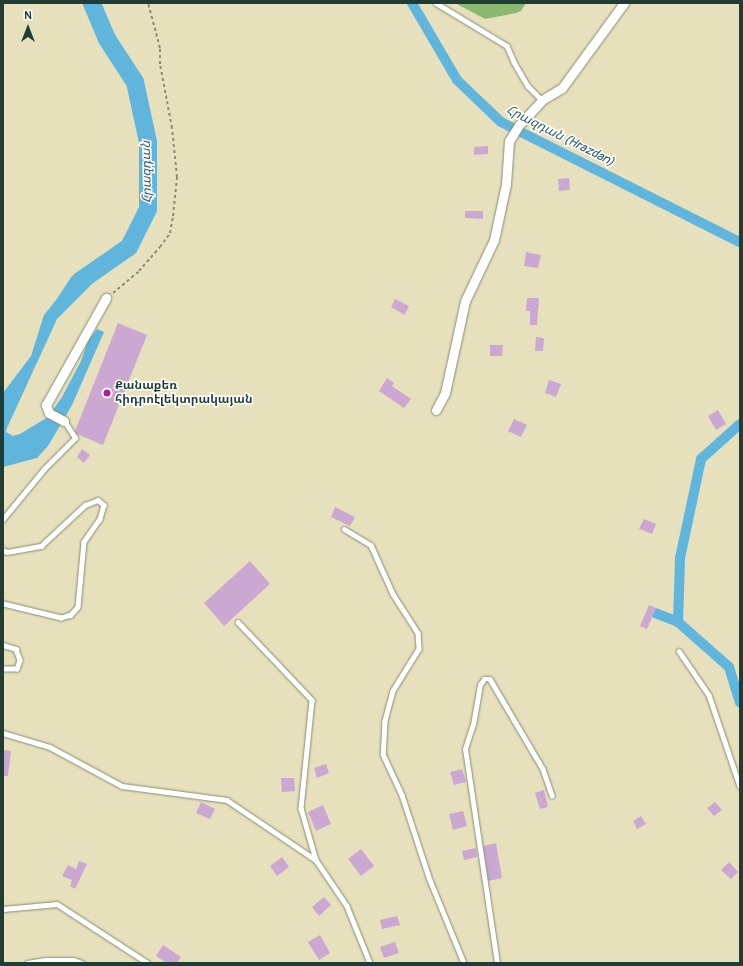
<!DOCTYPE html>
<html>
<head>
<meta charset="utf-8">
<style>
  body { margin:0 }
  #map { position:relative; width:743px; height:966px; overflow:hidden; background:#e7e0bc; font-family:Pangolin,"Noto Sans Armenian",sans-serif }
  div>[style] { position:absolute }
  .forest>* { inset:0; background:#8bb871 }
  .water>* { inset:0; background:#60b5dd }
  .canal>* { height:10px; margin:-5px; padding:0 5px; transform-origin:5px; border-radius:5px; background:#60b5dd }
  .river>* { height:18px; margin:-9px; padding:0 9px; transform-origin:9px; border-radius:9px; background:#60b5dd }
  .building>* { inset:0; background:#caa8d2 }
  .path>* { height:2px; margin-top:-1px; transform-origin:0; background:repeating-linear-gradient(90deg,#838e78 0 3px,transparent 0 6px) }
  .roads { filter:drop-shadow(0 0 1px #838e78) drop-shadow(0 0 1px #838e78) }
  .lane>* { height:4.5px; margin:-2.25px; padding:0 2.25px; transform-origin:2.25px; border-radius:2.25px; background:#fff }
  .street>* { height:9px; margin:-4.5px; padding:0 4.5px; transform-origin:4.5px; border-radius:4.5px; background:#fff }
  .dots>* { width:11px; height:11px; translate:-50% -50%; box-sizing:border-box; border:2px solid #fff; border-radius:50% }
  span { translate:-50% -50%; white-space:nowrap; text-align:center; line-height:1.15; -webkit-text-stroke:3px #fff; paint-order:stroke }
  .poi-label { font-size:12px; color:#1f3d34; font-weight:700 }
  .left { translate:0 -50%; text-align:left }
  .water-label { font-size:13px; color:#326167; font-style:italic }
  .frame { position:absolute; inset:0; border:4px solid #1f3d34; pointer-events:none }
  .north { position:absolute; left:8px; top:8px; width:40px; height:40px; -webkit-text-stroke:3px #fff; paint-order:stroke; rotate:0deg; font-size:11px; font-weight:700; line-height:16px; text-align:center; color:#1f3d34 }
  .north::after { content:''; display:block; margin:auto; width:14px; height:18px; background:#1f3d34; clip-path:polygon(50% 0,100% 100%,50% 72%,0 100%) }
</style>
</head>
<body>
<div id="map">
  <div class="forest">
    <i style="clip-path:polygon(455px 3px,526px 3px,521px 11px,516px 13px,485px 19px)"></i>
  </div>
  <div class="water">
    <i style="clip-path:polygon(100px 267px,95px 281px,57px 319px,7px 428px,6px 432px,13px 436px,20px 434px,48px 417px,62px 397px,81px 361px,88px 341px,97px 329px,104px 332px,72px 405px,48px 446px,37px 458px,3px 467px,3px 393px,31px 356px,44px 315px,56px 300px,72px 276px)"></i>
  </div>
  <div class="canal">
    <i style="left:412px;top:3px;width:89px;rotate:59.7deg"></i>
    <i style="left:457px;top:80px;width:61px;rotate:43.7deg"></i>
    <i style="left:501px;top:122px;width:267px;rotate:26.7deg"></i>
    <i style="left:655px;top:613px;width:25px;rotate:21deg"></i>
    <i style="left:678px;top:622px;width:68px;rotate:41.4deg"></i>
    <i style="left:729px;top:667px;width:37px;rotate:73deg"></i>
    <i style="left:678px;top:622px;width:64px;rotate:-88.2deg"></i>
    <i style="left:680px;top:558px;width:101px;rotate:-78deg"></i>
    <i style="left:701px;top:459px;width:52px;rotate:-41.9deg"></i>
  </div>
  <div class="river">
    <i style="left:80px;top:281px;width:60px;rotate:-34.8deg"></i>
    <i style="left:129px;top:247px;width:42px;rotate:-63.4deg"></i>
    <i style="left:148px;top:209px;width:67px;rotate:-90deg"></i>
    <i style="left:148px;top:142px;width:61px;rotate:-102.2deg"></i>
    <i style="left:135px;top:82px;width:51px;rotate:-123.1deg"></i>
    <i style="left:107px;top:39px;width:39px;rotate:-113deg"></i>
  </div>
  <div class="building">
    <i style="clip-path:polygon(488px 146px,488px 154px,474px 155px,474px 147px)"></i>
    <i style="clip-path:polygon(569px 178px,570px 190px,559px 191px,558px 179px)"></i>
    <i style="clip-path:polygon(465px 211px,483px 211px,483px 219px,465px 218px)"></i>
    <i style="clip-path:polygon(526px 252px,541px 255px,538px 268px,524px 266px)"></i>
    <i style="clip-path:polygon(527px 298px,539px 298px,537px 325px,530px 325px,530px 311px,526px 311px)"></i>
    <i style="clip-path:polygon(395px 299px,409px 306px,405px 315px,391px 307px)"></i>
    <i style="clip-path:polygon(118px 323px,147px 335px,103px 445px,77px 434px,75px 431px)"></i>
    <i style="clip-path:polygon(536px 337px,544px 338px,543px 351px,535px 351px)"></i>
    <i style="clip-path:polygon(490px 345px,503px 345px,502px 356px,490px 356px)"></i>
    <i style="clip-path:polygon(387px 378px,394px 383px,392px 386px,411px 399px,404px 408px,379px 391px)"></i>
    <i style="clip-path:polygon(549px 380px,561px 384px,556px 397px,545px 393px)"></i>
    <i style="clip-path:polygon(718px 410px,726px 424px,716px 430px,708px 416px)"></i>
    <i style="clip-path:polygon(514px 419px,527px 425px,521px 437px,508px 431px)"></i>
    <i style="clip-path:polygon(82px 449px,90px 455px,84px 463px,77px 457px)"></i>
    <i style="clip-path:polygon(335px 507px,355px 517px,350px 526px,331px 517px)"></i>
    <i style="clip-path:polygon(644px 519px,656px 524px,652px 534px,639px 529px)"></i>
    <i style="clip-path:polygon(250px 561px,270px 584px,224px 626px,204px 603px)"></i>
    <i style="clip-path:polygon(649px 605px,656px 608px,647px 629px,640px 626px)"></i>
    <i style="clip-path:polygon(3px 750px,11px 751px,8px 776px,3px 776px)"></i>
    <i style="clip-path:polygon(326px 764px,329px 773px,317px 778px,314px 768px)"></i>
    <i style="clip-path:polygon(462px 769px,466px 782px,454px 785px,450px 772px)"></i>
    <i style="clip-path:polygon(281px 778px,294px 778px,295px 791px,282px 792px)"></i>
    <i style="clip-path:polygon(544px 790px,548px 807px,540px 809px,535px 793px)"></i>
    <i style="clip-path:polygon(201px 802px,215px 809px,210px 819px,196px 813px)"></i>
    <i style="clip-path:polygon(715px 802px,722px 810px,714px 816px,707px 808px)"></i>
    <i style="clip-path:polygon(323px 805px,331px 824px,316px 831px,308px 812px)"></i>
    <i style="clip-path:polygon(463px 811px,467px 826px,453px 830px,449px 814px)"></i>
    <i style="clip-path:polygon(641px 816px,646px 824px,637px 829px,633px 821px)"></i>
    <i style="clip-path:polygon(496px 843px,502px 878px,488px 881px,483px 846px)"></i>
    <i style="clip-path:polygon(476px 848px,477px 857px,464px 860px,462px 851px)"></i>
    <i style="clip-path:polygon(361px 849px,374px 866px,361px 876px,348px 859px)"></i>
    <i style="clip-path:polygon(282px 857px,289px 867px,277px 876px,270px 866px)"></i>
    <i style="clip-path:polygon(79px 861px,87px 864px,75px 889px,70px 886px,72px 880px,62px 876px,68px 865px,76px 869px)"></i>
    <i style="clip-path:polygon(729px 862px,738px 872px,731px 879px,721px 870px)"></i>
    <i style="clip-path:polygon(324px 897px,331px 905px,319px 916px,312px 907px)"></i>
    <i style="clip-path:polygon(397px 916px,400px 925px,382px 929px,380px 920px)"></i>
    <i style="clip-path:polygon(320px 935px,330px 953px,319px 960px,308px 942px)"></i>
    <i style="clip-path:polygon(395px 942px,399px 953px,384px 958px,380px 947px)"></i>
    <i style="clip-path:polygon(163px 945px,181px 957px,177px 963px,167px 963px,156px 956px)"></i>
  </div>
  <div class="path">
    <i style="left:113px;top:293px;width:34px;rotate:-40deg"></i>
    <i style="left:139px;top:271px;width:32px;rotate:-49deg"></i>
    <i style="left:160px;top:247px;width:17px;rotate:-54deg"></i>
    <i style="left:170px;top:233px;width:17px;rotate:-80deg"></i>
    <i style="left:173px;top:216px;width:39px;rotate:-84deg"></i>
    <i style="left:177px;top:177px;width:49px;rotate:-95.8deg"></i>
    <i style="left:172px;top:128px;width:65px;rotate:-100.6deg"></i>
    <i style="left:160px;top:64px;width:16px;rotate:-90deg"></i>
    <i style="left:160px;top:48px;width:47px;rotate:-104.9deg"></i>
  </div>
  <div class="roads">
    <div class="lane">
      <i style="left:436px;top:3px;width:83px;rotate:31.2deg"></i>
      <i style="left:507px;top:46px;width:17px;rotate:66deg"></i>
      <i style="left:514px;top:62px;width:28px;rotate:60deg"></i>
      <i style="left:528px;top:86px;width:20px;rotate:45deg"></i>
      <i style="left:3px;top:519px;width:65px;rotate:-50.6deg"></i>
      <i style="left:44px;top:469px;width:44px;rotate:-45deg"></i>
      <i style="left:75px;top:438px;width:20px;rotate:-123deg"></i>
      <i style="left:344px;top:529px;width:31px;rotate:31deg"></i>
      <i style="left:371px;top:545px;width:54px;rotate:65.8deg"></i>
      <i style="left:393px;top:594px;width:46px;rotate:57.3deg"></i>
      <i style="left:418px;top:633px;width:16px;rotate:86deg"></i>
      <i style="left:419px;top:649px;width:49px;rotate:121.8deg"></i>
      <i style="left:393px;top:691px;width:31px;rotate:105deg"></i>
      <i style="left:385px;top:721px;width:33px;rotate:93deg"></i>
      <i style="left:383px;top:754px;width:45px;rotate:65.1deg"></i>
      <i style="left:402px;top:795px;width:89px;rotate:71.8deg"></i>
      <i style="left:430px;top:880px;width:90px;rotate:67.7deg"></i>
      <i style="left:3px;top:550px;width:4px;rotate:27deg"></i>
      <i style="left:7px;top:552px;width:35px;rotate:-10deg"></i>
      <i style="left:41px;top:546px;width:60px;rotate:-43deg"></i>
      <i style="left:85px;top:505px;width:14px;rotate:-21deg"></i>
      <i style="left:98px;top:500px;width:8px;rotate:40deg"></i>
      <i style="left:104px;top:505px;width:15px;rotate:106deg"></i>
      <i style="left:100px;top:519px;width:28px;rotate:125deg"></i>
      <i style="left:84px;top:542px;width:65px;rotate:95.3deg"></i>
      <i style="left:78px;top:607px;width:11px;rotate:131deg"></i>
      <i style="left:71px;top:615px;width:10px;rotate:163deg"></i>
      <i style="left:61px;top:618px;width:60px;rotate:-166.4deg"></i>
      <i style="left:238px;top:622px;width:108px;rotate:46.5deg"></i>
      <i style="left:312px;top:700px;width:109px;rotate:95.8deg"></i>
      <i style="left:301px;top:808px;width:54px;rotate:73.9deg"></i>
      <i style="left:3px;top:645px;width:14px;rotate:17deg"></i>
      <i style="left:16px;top:649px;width:12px;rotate:70deg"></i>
      <i style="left:20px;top:660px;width:9px;rotate:108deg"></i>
      <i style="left:17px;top:669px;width:14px;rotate:180deg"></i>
      <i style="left:679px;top:651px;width:53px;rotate:55.7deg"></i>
      <i style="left:709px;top:695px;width:96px;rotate:71.2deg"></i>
      <i style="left:3px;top:733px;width:49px;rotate:16.6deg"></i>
      <i style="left:50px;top:747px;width:82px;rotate:28.4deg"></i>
      <i style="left:122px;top:786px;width:106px;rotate:7.6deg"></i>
      <i style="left:227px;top:800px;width:107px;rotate:34deg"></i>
      <i style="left:316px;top:860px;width:55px;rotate:56deg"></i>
      <i style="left:347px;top:906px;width:61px;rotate:68deg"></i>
      <i style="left:3px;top:909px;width:54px;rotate:-5.3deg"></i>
      <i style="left:57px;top:904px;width:108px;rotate:33deg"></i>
      <i style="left:27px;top:963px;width:20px;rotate:-9deg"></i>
      <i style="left:47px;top:960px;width:27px"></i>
      <i style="left:74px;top:960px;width:9px;rotate:21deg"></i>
      <i style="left:497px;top:963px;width:216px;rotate:-98.5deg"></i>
      <i style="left:465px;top:749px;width:25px;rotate:-72deg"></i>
      <i style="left:473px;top:725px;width:41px;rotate:-80.1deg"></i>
      <i style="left:480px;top:685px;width:7px;rotate:-56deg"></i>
      <i style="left:484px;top:679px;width:6px"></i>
      <i style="left:490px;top:679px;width:104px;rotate:59.5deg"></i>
      <i style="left:543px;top:769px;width:28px;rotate:71deg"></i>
    </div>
    <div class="street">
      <i style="left:436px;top:410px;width:19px;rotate:-62deg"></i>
      <i style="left:445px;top:393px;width:94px;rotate:-77.7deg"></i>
      <i style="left:465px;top:301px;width:68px;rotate:-64.6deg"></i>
      <i style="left:494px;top:240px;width:57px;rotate:-77.9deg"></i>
      <i style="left:506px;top:184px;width:43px;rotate:-86deg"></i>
      <i style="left:509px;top:141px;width:19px;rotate:-58deg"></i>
      <i style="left:519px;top:125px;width:34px;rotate:-47deg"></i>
      <i style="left:542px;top:100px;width:23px;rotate:-31deg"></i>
      <i style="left:562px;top:88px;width:105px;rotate:-53.9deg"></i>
      <i style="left:64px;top:421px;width:17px;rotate:-152deg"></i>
      <i style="left:49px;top:413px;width:9px;rotate:-111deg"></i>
      <i style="left:46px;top:405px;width:123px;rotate:-60.7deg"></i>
    </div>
  </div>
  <div class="dots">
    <i style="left:107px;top:393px;background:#b5179e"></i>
  </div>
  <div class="poi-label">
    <span class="left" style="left:115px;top:393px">Քանաքեռ<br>հիդրոէլեկտրակայան</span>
  </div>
  <div class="water-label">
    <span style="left:560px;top:136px;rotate:27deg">Հրազդան (Hrazdan)</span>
    <span style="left:147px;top:172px;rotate:-91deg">Հրազդան</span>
  </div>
  <div class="frame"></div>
  <div class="north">N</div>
</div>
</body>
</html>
